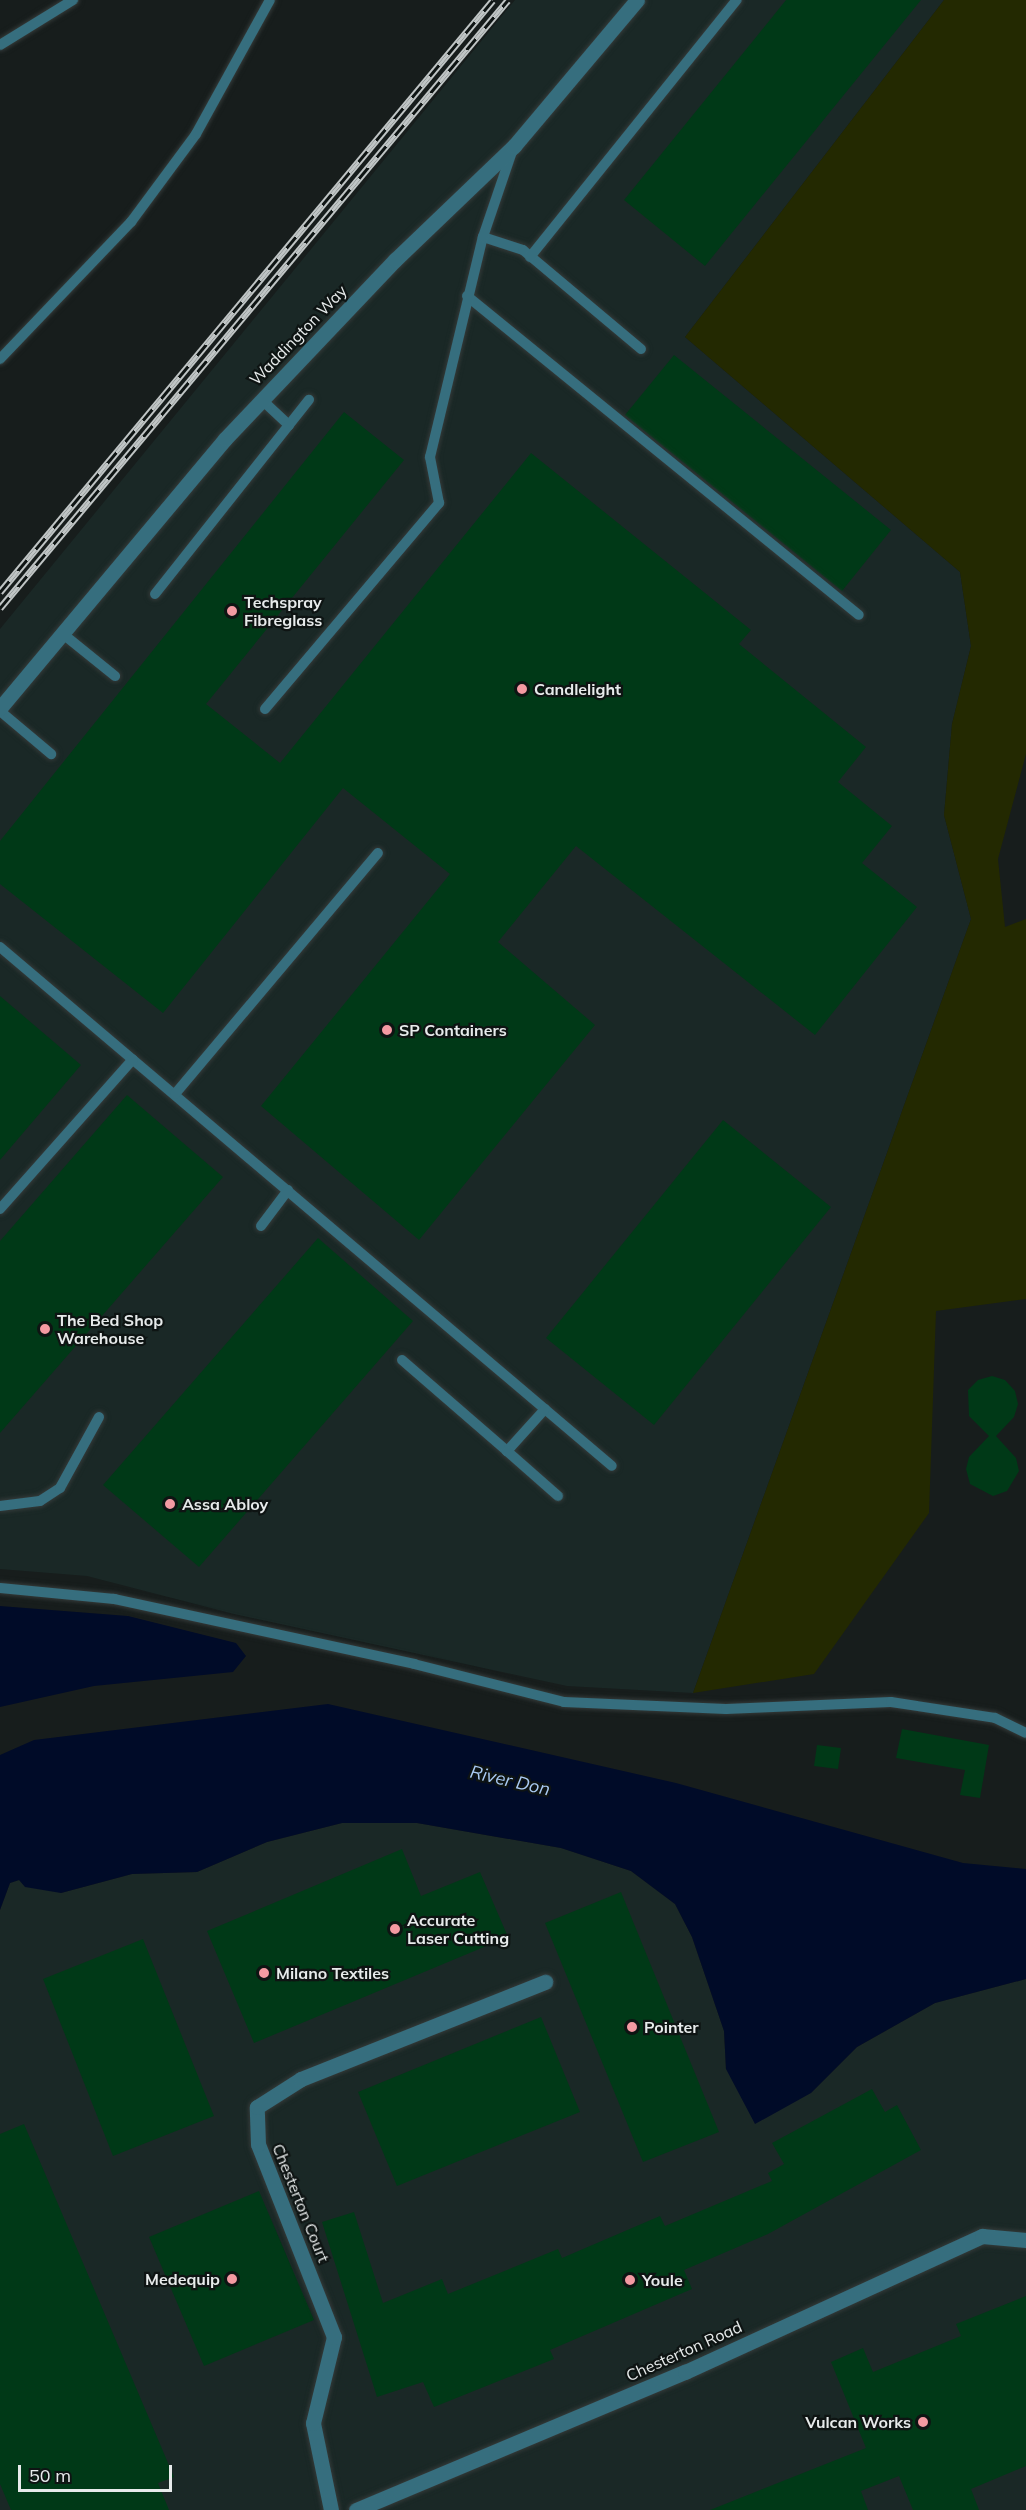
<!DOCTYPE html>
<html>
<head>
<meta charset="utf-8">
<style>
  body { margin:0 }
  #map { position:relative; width:1026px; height:2510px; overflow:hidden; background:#171d1c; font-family:Mulish,sans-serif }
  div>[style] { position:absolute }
  .built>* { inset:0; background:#1a2826 }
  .green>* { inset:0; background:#232901 }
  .water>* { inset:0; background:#000b28 }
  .building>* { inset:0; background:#003917 }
  .roads { filter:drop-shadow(0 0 2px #343a39) drop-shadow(0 0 2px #343a39) }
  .lane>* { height:10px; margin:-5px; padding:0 5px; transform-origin:5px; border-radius:5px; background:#366e7e }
  .street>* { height:15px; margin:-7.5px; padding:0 7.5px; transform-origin:7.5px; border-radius:7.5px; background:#366e7e }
  .rail>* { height:7px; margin-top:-3.5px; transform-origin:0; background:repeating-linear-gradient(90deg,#0e1413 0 14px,#c0c5c5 0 28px); box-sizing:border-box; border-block:2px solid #c0c5c5 }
  .dots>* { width:16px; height:16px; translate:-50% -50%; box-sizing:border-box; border:3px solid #0e1413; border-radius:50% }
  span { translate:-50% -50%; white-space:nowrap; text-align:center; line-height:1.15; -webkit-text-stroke:4.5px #0e1413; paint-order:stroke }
  .street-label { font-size:16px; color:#e7ebeb }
  .poi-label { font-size:16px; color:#e7ebeb; font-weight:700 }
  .left { translate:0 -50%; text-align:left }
  .right { translate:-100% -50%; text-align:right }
  .water-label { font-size:18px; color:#aacbf4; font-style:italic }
  .scale { position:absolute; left:18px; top:2465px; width:154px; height:27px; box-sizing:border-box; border:3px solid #e7ebeb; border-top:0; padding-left:8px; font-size:18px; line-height:21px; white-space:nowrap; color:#e7ebeb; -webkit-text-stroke:4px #0e1413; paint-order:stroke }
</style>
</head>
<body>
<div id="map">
  <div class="built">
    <i style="clip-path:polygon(515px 0,944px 0,685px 337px,960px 572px,971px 646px,952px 724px,944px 815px,971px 919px,693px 1693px,567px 1686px,234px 1614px,87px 1576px,0 1569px,0 629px)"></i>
    <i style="clip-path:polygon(342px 1823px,417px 1823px,561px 1848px,631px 1871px,675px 1904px,692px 1937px,724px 2031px,726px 2069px,811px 2093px,857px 2047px,935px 2003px,1026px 1979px,1026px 2510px,0 2510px,0 1910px,10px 1883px,19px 1880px,61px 1893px,132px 1874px,197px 1872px,267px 1842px)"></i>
  </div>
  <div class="green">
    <i style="clip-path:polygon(944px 0,1026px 0,1026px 754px,998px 859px,1005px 927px,1026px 919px,1026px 1299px,936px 1311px,929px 1513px,814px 1674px,693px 1693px,971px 919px,944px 815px,952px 724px,971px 646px,960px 572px,685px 337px)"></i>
  </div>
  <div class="water">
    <i style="clip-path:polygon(0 1606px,128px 1616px,236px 1643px,246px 1656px,233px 1672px,94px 1686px,0 1707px)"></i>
    <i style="clip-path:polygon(328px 1704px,676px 1783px,963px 1863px,1026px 1869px,1026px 1979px,935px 2003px,857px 2047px,811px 2093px,755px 2124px,726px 2069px,724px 2031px,692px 1937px,675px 1904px,631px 1871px,561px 1848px,417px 1823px,342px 1823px,267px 1842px,197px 1872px,132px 1874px,61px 1893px,25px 1887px,19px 1880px,10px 1883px,0 1910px,0 1755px,34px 1740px)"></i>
  </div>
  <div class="building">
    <i style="clip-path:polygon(786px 0,921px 0,705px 266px,624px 200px)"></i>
    <i style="clip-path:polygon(674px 355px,891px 530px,842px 591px,625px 415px)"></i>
    <i style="clip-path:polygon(344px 412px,404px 460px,206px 704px,280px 763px,531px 453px,751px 630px,739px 644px,866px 747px,838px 782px,892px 826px,862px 863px,917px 907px,815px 1035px,576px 846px,498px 942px,595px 1025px,419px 1240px,261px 1106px,450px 874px,343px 788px,163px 1013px,0 884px,0 841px)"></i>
    <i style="clip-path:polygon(0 996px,81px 1065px,0 1160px)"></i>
    <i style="clip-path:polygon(127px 1095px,223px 1177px,0 1433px,0 1241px)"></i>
    <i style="clip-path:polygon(723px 1120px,831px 1207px,654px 1425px,546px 1338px)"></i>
    <i style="clip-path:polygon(318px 1238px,413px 1321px,199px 1567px,103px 1485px)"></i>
    <i style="clip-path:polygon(992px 1376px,1005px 1380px,1015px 1391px,1018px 1404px,1014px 1417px,996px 1436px,1016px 1458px,1019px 1471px,1007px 1491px,993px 1496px,970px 1484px,966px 1469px,969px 1457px,989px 1436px,969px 1416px,968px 1390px,978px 1380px)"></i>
    <i style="clip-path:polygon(902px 1729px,989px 1745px,980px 1798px,960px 1795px,965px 1770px,896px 1758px)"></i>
    <i style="clip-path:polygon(817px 1745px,841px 1748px,838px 1769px,814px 1766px)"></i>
    <i style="clip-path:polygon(402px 1849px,421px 1896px,480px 1872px,508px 1937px,254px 2043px,207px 1931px)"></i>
    <i style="clip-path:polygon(621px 1892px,719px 2132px,643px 2162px,545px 1923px)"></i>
    <i style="clip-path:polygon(143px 1939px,214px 2116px,113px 2156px,43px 1979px)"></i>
    <i style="clip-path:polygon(541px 2017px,580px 2112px,397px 2186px,358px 2092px)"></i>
    <i style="clip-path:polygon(872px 2089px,885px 2112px,897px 2105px,921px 2150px,768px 2234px,684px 2270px,692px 2289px,550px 2350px,554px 2359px,434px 2407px,423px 2382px,377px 2397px,322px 2222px,354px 2212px,383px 2303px,442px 2279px,448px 2294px,558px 2249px,562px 2258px,660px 2216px,665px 2226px,772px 2181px,768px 2173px,784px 2164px,772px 2143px)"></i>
    <i style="clip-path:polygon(24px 2124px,174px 2477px,158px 2483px,169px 2510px,11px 2510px,0 2484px,0 2134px)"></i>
    <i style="clip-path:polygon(259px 2191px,314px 2320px,204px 2366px,149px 2237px)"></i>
    <i style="clip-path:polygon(1026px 2296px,1026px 2466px,971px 2489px,979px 2510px,913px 2510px,899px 2476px,861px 2491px,868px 2510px,710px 2510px,866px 2448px,831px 2362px,863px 2348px,873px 2372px,961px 2336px,956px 2324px)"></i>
  </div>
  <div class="roads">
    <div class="lane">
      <i style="left:0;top:45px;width:86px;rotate:-31.7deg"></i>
      <i style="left:483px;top:237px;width:42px;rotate:18deg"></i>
      <i style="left:523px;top:250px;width:154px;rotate:40deg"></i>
      <i style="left:530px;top:257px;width:330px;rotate:-51.2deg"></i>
      <i style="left:467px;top:296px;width:505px;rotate:39.14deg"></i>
      <i style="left:0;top:359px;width:190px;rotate:-46.3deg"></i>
      <i style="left:131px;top:222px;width:109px;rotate:-53.5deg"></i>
      <i style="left:196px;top:134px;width:153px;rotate:-61.1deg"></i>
      <i style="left:262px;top:400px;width:37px;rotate:43deg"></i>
      <i style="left:155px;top:594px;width:248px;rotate:-51.6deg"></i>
      <i style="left:63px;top:634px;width:67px;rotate:38.9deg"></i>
      <i style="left:265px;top:709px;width:270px;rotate:-49.8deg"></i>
      <i style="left:439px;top:503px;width:47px;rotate:-101.1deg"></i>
      <i style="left:430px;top:457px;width:226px;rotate:-76.5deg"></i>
      <i style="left:483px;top:237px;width:93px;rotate:-71.2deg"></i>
      <i style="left:0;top:711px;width:67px;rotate:40.1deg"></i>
      <i style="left:0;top:947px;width:802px;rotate:40.3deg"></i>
      <i style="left:175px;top:1094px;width:315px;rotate:-49.9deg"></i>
      <i style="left:0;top:1209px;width:200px;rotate:-48.4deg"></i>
      <i style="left:261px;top:1226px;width:45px;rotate:-53.1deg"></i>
      <i style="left:402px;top:1360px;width:139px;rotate:40.9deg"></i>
      <i style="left:545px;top:1409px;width:57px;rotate:132.1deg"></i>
      <i style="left:507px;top:1451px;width:68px;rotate:41.4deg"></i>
      <i style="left:0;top:1506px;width:40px;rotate:-7.1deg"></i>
      <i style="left:40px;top:1501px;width:24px;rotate:-33deg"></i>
      <i style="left:60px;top:1488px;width:81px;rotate:-61.2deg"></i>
      <i style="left:0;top:1588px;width:115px;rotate:5.5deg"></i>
      <i style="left:114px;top:1599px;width:307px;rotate:12.2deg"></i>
      <i style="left:414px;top:1664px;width:155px;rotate:14.2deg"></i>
      <i style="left:564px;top:1702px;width:162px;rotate:2.5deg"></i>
      <i style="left:726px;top:1709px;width:165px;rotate:-2.4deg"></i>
      <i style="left:891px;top:1702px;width:105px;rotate:8.7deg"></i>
      <i style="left:995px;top:1718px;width:34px;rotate:26deg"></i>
    </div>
    <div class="street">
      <i style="left:0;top:708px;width:351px;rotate:-50.1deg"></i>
      <i style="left:225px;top:439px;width:247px;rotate:-46.5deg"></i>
      <i style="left:395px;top:260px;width:165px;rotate:-43.8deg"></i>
      <i style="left:514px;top:146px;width:191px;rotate:-49.9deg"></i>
      <i style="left:331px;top:2510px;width:89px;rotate:-101.7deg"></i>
      <i style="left:313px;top:2423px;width:89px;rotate:-76.3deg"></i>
      <i style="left:334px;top:2337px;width:207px;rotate:-111.5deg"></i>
      <i style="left:258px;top:2144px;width:37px;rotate:-92deg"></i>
      <i style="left:257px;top:2107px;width:52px;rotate:-32.5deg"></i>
      <i style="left:301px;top:2079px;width:263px;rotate:-21.7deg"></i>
      <i style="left:356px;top:2510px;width:357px;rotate:-22.8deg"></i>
      <i style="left:685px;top:2372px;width:327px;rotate:-24.6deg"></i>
      <i style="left:982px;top:2236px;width:44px;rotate:5.2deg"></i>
    </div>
  </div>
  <div class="rail">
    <i style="left:0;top:592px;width:770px;rotate:-50.21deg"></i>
    <i style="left:0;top:608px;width:792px;rotate:-50.12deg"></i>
  </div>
  <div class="dots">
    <i style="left:232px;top:611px;background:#f49aa2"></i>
    <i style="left:522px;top:689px;background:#f49aa2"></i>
    <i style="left:387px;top:1030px;background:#f49aa2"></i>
    <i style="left:45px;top:1329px;background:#f49aa2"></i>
    <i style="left:170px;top:1504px;background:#f49aa2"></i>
    <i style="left:395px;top:1929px;background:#f49aa2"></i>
    <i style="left:264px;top:1973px;background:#f49aa2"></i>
    <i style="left:632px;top:2027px;background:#f49aa2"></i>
    <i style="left:232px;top:2279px;background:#f49aa2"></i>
    <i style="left:630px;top:2280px;background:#f49aa2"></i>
    <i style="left:923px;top:2422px;background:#f49aa2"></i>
  </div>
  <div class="street-label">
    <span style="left:298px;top:335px;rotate:-46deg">Waddington Way</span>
    <span style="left:301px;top:2203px;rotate:68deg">Chesterton Court</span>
    <span style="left:684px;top:2351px;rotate:-24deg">Chesterton Road</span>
  </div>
  <div class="poi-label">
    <span class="left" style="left:244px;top:611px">Techspray<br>Fibreglass</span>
    <span class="left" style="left:534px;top:689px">Candlelight</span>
    <span class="left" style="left:399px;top:1030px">SP Containers</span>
    <span class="left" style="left:57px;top:1329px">The Bed Shop<br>Warehouse</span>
    <span class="left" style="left:182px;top:1504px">Assa Abloy</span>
    <span class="left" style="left:407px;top:1929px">Accurate<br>Laser Cutting</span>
    <span class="left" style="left:276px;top:1973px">Milano Textiles</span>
    <span class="left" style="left:644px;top:2027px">Pointer</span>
    <span class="right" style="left:220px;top:2279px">Medequip</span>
    <span class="left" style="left:642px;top:2280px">Youle</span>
    <span class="right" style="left:911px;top:2422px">Vulcan Works</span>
  </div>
  <div class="water-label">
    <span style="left:510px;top:1781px;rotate:13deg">River Don</span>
  </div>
  <div class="scale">50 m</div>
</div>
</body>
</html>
